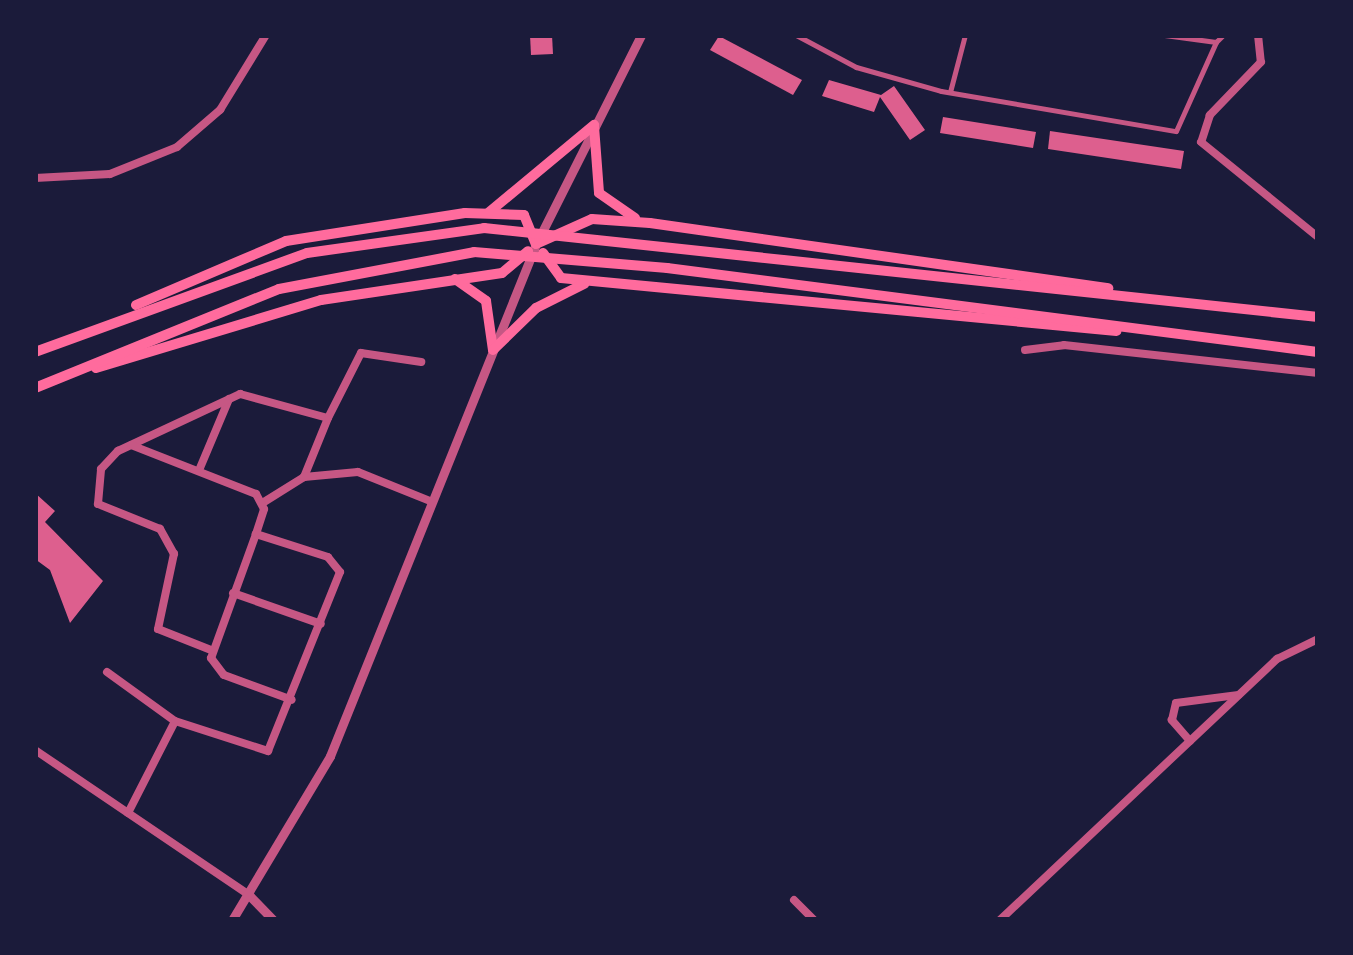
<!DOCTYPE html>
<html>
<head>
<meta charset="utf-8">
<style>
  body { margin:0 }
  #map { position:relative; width:1353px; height:955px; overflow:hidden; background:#1b1b3a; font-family:Literata,serif }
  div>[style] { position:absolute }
  .building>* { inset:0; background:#dd5f8e }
  .pedestrian>* { height:5px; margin:-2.5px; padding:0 2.5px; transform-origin:2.5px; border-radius:2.5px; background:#c65784 }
  .minor>* { height:8px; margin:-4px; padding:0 4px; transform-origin:4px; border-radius:4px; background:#c65784 }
  .tertiary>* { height:9px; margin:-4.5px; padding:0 4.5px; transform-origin:4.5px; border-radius:4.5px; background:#c65784 }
  .secondary>* { height:10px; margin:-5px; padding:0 5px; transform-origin:5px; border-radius:5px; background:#ff6b9d }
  span { translate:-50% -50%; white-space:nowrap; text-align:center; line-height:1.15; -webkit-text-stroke:8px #1b1b3a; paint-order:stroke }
  .frame { position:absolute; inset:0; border:38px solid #1b1b3a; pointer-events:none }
</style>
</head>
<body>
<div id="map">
  <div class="building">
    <i style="clip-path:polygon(530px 35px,552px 35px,553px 54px,531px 55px)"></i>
    <i style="clip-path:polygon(719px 36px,802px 80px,793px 95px,710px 50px)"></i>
    <i style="clip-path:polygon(829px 80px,881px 95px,894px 86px,925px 130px,910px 140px,880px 97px,874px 112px,822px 96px)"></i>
    <i style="clip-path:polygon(943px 117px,1036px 132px,1033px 148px,940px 133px)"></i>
    <i style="clip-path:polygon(1050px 131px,1184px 151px,1181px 169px,1048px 149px)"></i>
    <i style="clip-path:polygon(35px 493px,55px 511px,45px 522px,103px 581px,70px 623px,50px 570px,35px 559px)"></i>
  </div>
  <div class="pedestrian">
    <i style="left:796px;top:35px;width:68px;rotate:28.1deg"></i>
    <i style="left:856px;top:67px;width:88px;rotate:15.8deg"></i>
    <i style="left:941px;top:91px;width:238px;rotate:9.7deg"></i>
    <i style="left:1176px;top:131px;width:98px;rotate:-65.8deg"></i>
    <i style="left:1216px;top:42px;width:52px;rotate:-172.3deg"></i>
    <i style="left:1216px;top:42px;width:10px;rotate:-45deg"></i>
    <i style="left:950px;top:92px;width:59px;rotate:-75.3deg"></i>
  </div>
  <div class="minor">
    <i style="left:1258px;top:35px;width:27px;rotate:84deg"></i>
    <i style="left:1261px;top:62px;width:74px;rotate:133.9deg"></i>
    <i style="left:1210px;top:115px;width:28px;rotate:108deg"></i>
    <i style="left:1201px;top:142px;width:151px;rotate:39.1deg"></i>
    <i style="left:35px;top:178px;width:75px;rotate:-3.1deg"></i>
    <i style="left:110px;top:174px;width:72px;rotate:-21.9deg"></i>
    <i style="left:177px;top:147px;width:57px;rotate:-40.7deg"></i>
    <i style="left:220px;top:110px;width:88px;rotate:-58.5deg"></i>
    <i style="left:1025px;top:350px;width:39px;rotate:-7deg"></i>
    <i style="left:1064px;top:345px;width:256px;rotate:6.3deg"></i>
    <i style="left:200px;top:468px;width:75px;rotate:-67.2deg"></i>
    <i style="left:304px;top:477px;width:64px;rotate:-67.9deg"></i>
    <i style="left:264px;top:502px;width:47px;rotate:-32deg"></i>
    <i style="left:304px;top:477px;width:54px;rotate:-5.3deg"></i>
    <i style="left:358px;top:472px;width:78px;rotate:21.9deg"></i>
    <i style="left:256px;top:534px;width:132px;rotate:109.9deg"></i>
    <i style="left:211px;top:658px;width:21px;rotate:53deg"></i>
    <i style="left:224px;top:675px;width:72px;rotate:20.2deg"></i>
    <i style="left:233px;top:593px;width:93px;rotate:19.4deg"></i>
    <i style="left:211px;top:650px;width:57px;rotate:-158.4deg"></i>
    <i style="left:158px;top:629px;width:77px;rotate:-78deg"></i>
    <i style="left:174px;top:554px;width:29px;rotate:-119deg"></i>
    <i style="left:160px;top:529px;width:67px;rotate:-158deg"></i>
    <i style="left:98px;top:504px;width:35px;rotate:-85deg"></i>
    <i style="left:101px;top:469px;width:25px;rotate:-47deg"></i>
    <i style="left:118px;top:451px;width:135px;rotate:-25deg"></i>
    <i style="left:240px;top:394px;width:91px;rotate:15.3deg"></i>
    <i style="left:328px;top:418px;width:73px;rotate:-63.1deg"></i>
    <i style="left:361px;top:353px;width:61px;rotate:8.5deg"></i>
    <i style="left:107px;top:672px;width:84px;rotate:35.8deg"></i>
    <i style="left:175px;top:721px;width:98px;rotate:17.9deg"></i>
    <i style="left:268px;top:751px;width:193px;rotate:-68.1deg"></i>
    <i style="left:340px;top:572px;width:19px;rotate:-129deg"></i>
    <i style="left:328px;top:557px;width:76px;rotate:-162.3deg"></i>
    <i style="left:256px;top:534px;width:26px;rotate:-72deg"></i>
    <i style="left:264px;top:509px;width:17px;rotate:-118deg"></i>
    <i style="left:256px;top:494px;width:134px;rotate:-158.6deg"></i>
    <i style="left:1190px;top:741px;width:28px;rotate:-131deg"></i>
    <i style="left:1172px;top:720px;width:17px;rotate:-77deg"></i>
    <i style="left:1176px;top:703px;width:63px;rotate:-7.4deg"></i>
    <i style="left:35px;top:750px;width:258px;rotate:34.1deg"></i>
    <i style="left:128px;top:813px;width:103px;rotate:-62.9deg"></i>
    <i style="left:794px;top:900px;width:28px;rotate:45deg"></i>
    <i style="left:1000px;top:920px;width:381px;rotate:-43.3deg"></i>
    <i style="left:1277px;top:659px;width:46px;rotate:-26deg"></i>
  </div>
  <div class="tertiary">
    <i style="left:249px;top:895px;width:35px;rotate:46deg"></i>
    <i style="left:232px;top:920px;width:191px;rotate:-59.1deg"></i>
    <i style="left:330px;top:756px;width:552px;rotate:-68.08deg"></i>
    <i style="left:536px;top:244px;width:234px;rotate:-63.3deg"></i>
  </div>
  <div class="secondary">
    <i style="left:594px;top:126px;width:67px;rotate:85.7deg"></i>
    <i style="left:599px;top:193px;width:44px;rotate:34.8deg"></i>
    <i style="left:488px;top:213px;width:138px;rotate:-39.7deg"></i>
    <i style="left:543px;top:253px;width:31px;rotate:54deg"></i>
    <i style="left:561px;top:278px;width:558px;rotate:5.45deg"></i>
    <i style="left:455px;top:279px;width:38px;rotate:35deg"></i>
    <i style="left:486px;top:301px;width:49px;rotate:81.9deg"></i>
    <i style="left:136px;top:305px;width:163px;rotate:-23.1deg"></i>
    <i style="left:286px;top:241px;width:181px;rotate:-8.9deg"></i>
    <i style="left:465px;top:213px;width:59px;rotate:1.9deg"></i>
    <i style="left:524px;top:215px;width:31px;rotate:68deg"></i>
    <i style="left:536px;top:244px;width:61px;rotate:-24.1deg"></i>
    <i style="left:592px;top:219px;width:58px;rotate:3.9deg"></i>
    <i style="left:650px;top:223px;width:463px;rotate:8.1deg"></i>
    <i style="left:493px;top:350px;width:60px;rotate:-44.3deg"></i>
    <i style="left:536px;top:308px;width:54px;rotate:-26.6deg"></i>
    <i style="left:35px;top:352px;width:289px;rotate:-20deg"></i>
    <i style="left:307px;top:253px;width:179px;rotate:-8deg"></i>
    <i style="left:484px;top:228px;width:839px;rotate:6.09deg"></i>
    <i style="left:96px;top:368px;width:235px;rotate:-16.8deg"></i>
    <i style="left:321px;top:300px;width:183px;rotate:-8.5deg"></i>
    <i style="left:502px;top:273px;width:34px;rotate:-40deg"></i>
    <i style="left:35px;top:388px;width:263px;rotate:-22.1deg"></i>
    <i style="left:279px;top:289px;width:198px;rotate:-10.7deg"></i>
    <i style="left:474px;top:252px;width:194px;rotate:4.7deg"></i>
    <i style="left:667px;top:268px;width:656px;rotate:7.35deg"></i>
  </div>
  <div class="frame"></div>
</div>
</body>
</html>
